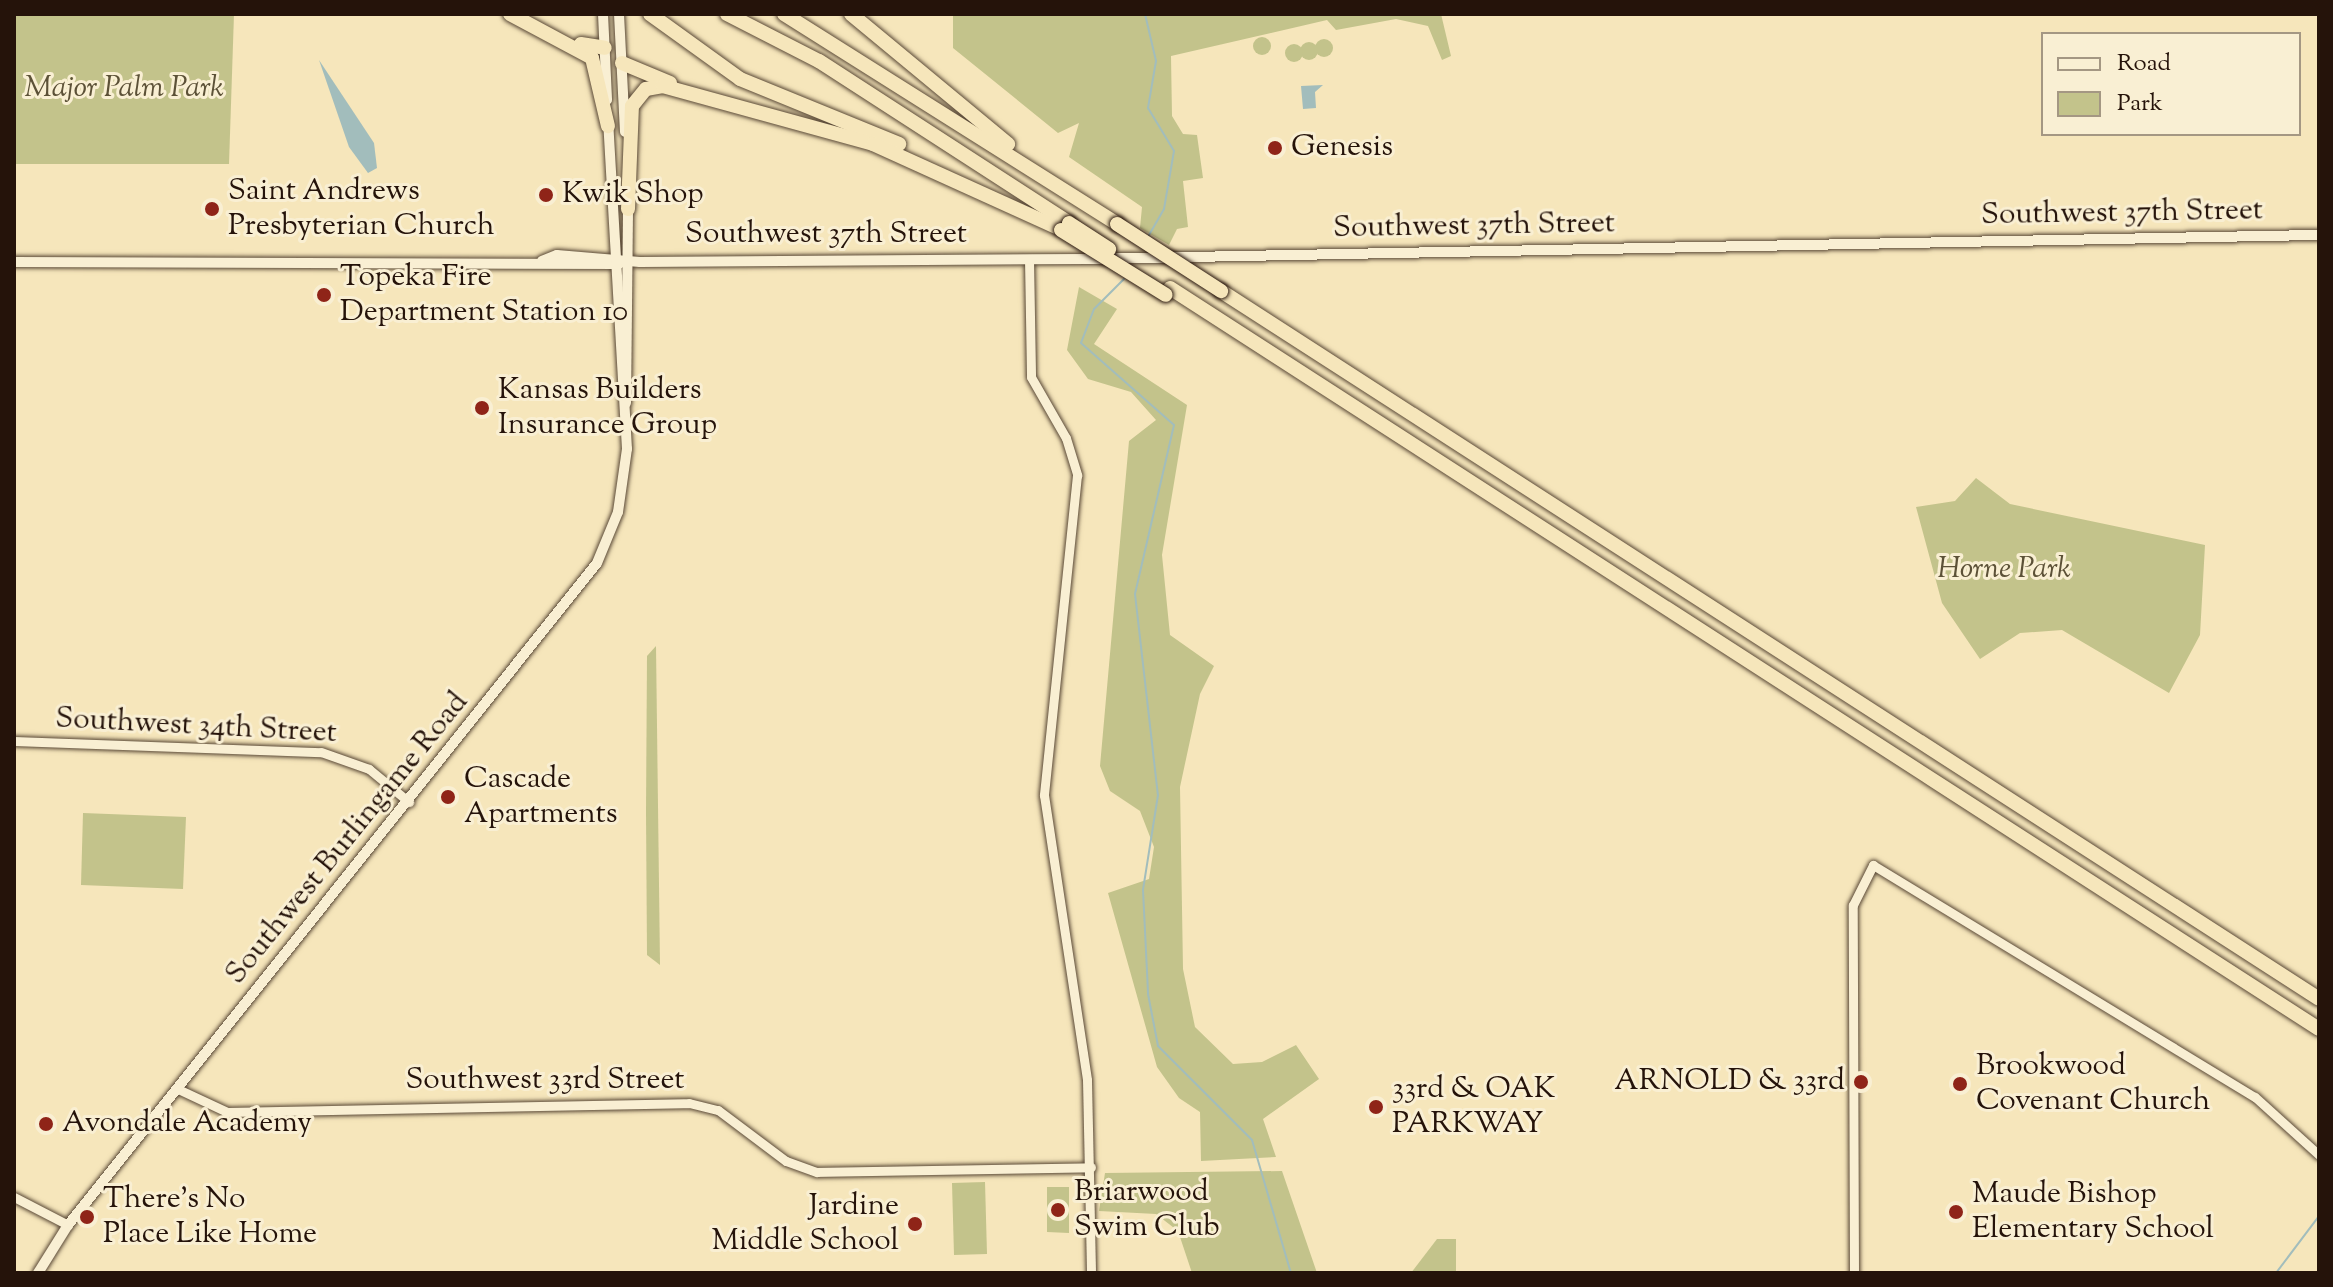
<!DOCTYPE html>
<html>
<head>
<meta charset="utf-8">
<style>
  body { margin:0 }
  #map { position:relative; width:2333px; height:1287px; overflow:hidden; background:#f6e6bb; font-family:"Sorts Mill Goudy",serif }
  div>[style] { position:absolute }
  .green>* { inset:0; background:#c3c38b }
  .round { border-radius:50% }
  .water>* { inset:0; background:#a2bdbc }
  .stream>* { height:2px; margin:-1px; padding:0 1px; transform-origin:1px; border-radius:1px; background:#a2bdbc }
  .roads { filter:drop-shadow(0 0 2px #594836) drop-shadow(0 0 2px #594836) }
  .tertiary>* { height:9px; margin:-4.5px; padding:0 4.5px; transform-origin:4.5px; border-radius:4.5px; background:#f9efd3 }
  .secondary>* { height:10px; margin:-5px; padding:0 5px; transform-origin:5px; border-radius:5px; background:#f9efd3 }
  .motorway>* { height:14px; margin:-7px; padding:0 7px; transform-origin:7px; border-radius:7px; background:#f6e6bb }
  .bridges { filter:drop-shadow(0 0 2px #25130a) drop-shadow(0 0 2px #25130a) }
  .motorway-bridge>* { height:14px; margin:-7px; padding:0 7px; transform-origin:7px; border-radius:7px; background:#f6e6bb }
  .dots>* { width:22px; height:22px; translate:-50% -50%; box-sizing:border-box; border:4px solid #f9efd3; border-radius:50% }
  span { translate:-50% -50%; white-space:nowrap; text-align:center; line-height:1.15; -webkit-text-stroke:6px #f9efd3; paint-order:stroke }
  .park-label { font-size:30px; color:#5c5137; font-style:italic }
  .poi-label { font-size:30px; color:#25130a }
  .left { translate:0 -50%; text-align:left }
  .right { translate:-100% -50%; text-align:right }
  .street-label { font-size:30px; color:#25130a }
  .frame { position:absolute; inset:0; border:16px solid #25130a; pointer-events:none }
  .legend { position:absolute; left:2041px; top:32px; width:260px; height:104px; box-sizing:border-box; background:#f9efd3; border:2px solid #a49783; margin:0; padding:10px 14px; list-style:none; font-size:24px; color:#25130a }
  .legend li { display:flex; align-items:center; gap:16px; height:40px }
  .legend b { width:40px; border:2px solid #a49783 }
</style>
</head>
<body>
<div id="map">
  <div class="green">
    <i style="clip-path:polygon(14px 14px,234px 14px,229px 164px,14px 164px)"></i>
    <i style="clip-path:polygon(953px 14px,1441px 14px,1451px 56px,1442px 60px,1428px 26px,1396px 19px,1336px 30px,1327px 20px,1171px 56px,1172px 116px,1183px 134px,1197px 135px,1203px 178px,1183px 181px,1188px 227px,1177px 229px,1169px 245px,1140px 228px,1142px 207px,1069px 157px,1079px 123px,1058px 133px,953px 48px)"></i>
    <i class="round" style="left:1253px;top:37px;width:18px;height:18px"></i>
    <i class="round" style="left:1315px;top:39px;width:18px;height:18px"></i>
    <i class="round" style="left:1300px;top:42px;width:18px;height:18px"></i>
    <i class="round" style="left:1285px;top:44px;width:18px;height:18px"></i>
    <i style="clip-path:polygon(1079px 287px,1117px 309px,1094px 344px,1187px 405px,1162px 555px,1170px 635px,1214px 666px,1200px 694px,1180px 787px,1183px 969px,1195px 1027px,1233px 1064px,1262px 1062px,1296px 1045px,1319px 1079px,1263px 1119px,1276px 1157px,1201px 1161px,1200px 1112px,1179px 1098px,1157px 1067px,1108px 893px,1149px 879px,1154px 847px,1140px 811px,1110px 791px,1100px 766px,1129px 441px,1156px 420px,1131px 392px,1088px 379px,1067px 350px)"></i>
    <i style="clip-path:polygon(1976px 478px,2010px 504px,2205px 545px,2200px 635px,2169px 693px,2062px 630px,2020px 633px,1980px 659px,1942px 603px,1916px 507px,1955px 501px)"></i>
    <i style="clip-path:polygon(656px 646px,660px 965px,647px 955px,646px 812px,647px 656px)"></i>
    <i style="clip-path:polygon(83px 813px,186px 817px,183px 889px,81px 885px)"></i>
    <i style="clip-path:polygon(1282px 1171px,1317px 1273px,1192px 1273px,1178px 1231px,1156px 1214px,1099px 1211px,1105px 1173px)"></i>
    <i style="clip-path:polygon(985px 1182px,987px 1254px,954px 1255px,952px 1183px)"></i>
    <i style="clip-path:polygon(1047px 1187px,1069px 1187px,1069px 1233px,1047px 1232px)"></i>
    <i style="clip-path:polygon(1437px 1239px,1456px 1239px,1456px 1273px,1411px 1273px)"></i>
  </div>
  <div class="water">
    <i style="clip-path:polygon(319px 60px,374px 143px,377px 168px,368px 173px,349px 147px)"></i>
    <i style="clip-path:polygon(1323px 85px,1315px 92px,1316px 108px,1303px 109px,1301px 86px)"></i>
  </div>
  <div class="stream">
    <i style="left:1145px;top:14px;width:48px;rotate:76.8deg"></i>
    <i style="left:1156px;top:61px;width:48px;rotate:99.7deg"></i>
    <i style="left:1148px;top:108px;width:50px;rotate:58.8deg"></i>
    <i style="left:1174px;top:151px;width:59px;rotate:99.8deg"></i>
    <i style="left:1164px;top:209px;width:34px;rotate:120deg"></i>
    <i style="left:1124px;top:279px;width:42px;rotate:135deg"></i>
    <i style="left:1094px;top:309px;width:36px;rotate:111deg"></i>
    <i style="left:1081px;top:343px;width:124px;rotate:41.4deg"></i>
    <i style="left:1174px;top:425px;width:173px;rotate:103deg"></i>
    <i style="left:1135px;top:594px;width:202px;rotate:83.5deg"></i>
    <i style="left:1158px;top:795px;width:96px;rotate:99deg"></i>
    <i style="left:1143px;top:890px;width:104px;rotate:87.2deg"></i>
    <i style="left:1148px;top:994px;width:53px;rotate:79.1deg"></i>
    <i style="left:1158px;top:1046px;width:133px;rotate:45deg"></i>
    <i style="left:1252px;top:1140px;width:139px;rotate:73.7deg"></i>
    <i style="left:2276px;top:1273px;width:71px;rotate:-53deg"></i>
  </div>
  <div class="roads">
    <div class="tertiary">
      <i style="left:1029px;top:259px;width:118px;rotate:89deg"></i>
      <i style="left:1031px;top:377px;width:70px;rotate:60.2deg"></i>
      <i style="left:1066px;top:438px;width:39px;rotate:73deg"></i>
      <i style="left:1077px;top:475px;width:322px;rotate:95.9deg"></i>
      <i style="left:1044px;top:795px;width:288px;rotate:81.4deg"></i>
      <i style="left:1087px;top:1080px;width:193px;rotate:88.8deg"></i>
      <i style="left:14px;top:741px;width:307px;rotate:2.1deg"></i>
      <i style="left:321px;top:752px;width:51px;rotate:19.5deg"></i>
      <i style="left:369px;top:769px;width:52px;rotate:39.5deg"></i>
      <i style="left:178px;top:1089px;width:54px;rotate:25.1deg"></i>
      <i style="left:227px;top:1112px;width:462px;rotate:-1.1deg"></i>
      <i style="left:689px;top:1103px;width:30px;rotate:14deg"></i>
      <i style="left:718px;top:1110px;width:85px;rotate:36.9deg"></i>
      <i style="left:786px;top:1161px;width:33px;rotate:20deg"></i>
      <i style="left:817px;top:1172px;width:274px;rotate:-1deg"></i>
      <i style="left:14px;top:1197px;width:61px;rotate:27.4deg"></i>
      <i style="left:1854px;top:1273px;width:368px;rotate:-90.2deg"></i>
      <i style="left:1853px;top:905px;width:45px;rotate:-63.4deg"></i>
      <i style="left:1873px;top:865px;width:447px;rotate:31.3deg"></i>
      <i style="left:2255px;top:1097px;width:86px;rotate:42.2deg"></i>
    </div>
    <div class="secondary">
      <i style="left:603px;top:14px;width:86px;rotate:87.3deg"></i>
      <i style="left:619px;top:14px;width:118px;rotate:87.1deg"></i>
      <i style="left:542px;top:261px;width:16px;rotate:-22deg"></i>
      <i style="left:557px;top:255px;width:83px;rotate:4.8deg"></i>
      <i style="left:640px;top:262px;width:447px;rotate:-0.4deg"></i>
      <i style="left:1087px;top:259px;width:1232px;rotate:-1.12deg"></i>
      <i style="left:14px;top:262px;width:605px;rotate:0.19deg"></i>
      <i style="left:626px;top:403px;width:199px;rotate:-89.4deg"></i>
      <i style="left:38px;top:1273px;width:57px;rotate:-58deg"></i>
      <i style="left:68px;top:1225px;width:847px;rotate:-51.37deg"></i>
      <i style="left:597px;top:563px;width:55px;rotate:-67.6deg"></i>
      <i style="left:618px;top:512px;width:64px;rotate:-81.9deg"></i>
      <i style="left:627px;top:449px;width:330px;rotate:-93.3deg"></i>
    </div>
    <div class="motorway">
      <i style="left:510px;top:14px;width:93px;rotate:28.2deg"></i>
      <i style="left:592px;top:58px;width:70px;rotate:76.8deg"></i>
      <i style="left:650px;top:14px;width:111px;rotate:35.8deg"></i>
      <i style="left:740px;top:79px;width:172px;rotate:22.2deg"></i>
      <i style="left:727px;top:14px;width:103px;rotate:27.1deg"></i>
      <i style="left:819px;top:61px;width:298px;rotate:32.9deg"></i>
      <i style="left:784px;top:14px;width:394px;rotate:32.2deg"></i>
      <i style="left:851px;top:14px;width:204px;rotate:39.6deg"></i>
      <i style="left:581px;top:44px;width:24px;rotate:9deg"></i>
      <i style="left:622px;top:63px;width:52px;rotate:22.6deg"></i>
      <i style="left:628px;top:209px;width:103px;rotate:-87.8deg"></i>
      <i style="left:632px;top:106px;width:22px;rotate:-51deg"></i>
      <i style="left:646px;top:89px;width:17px;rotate:-10deg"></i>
      <i style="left:663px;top:86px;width:218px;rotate:15.4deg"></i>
      <i style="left:873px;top:144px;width:201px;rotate:24.4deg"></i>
      <i style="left:1170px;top:288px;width:1367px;rotate:32.82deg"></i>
      <i style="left:1221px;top:291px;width:1306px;rotate:32.81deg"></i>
    </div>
  </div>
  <div class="bridges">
    <div class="motorway-bridge">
      <i style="left:1069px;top:223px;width:48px;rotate:33deg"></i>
      <i style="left:1117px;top:224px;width:124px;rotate:32.8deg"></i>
      <i style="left:1061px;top:230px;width:123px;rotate:31.8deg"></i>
    </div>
  </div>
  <div class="dots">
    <i style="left:1275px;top:148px;background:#8f2418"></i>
    <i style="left:546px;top:195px;background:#8f2418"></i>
    <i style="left:212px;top:209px;background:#8f2418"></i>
    <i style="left:324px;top:295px;background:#8f2418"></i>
    <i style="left:482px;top:408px;background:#8f2418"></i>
    <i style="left:448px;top:797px;background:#8f2418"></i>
    <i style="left:1861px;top:1082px;background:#8f2418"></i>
    <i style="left:1960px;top:1084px;background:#8f2418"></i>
    <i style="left:1376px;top:1107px;background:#8f2418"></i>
    <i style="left:46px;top:1124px;background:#8f2418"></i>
    <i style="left:1058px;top:1210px;background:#8f2418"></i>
    <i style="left:1956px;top:1212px;background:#8f2418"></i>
    <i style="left:87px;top:1217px;background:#8f2418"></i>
    <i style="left:915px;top:1224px;background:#8f2418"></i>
  </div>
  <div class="park-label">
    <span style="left:124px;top:89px">Major Palm Park</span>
    <span style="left:2004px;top:570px">Horne Park</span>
  </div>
  <div class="poi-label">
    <span class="left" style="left:1291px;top:148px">Genesis</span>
    <span class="left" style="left:228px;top:209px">Saint Andrews<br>Presbyterian Church</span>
    <span class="left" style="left:562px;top:195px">Kwik Shop</span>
    <span class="left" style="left:340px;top:295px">Topeka Fire<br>Department Station 10</span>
    <span class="left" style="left:498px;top:408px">Kansas Builders<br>Insurance Group</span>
    <span class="left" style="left:464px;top:797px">Cascade<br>Apartments</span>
    <span class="left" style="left:1976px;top:1084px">Brookwood<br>Covenant Church</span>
    <span class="right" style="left:1845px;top:1082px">ARNOLD &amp; 33rd</span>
    <span class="left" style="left:1392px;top:1107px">33rd &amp; OAK<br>PARKWAY</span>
    <span class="left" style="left:62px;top:1124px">Avondale Academy</span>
    <span class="left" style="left:1074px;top:1210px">Briarwood<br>Swim Club</span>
    <span class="left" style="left:1972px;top:1212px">Maude Bishop<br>Elementary School</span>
    <span class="left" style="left:103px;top:1217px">There’s No<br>Place Like Home</span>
    <span class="right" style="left:899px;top:1224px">Jardine<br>Middle School</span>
  </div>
  <div class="street-label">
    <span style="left:2122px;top:214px;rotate:-1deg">Southwest 37th Street</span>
    <span style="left:1474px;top:227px;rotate:-1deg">Southwest 37th Street</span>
    <span style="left:826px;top:235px">Southwest 37th Street</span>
    <span style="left:196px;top:727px;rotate:3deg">Southwest 34th Street</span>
    <span style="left:348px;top:839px;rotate:-51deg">Southwest Burlingame Road</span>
    <span style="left:545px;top:1081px">Southwest 33rd Street</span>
  </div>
  <div class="frame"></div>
  <ul class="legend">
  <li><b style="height:10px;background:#f9efd3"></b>Road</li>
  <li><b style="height:22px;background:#c3c38b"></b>Park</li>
  </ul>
</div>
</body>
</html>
